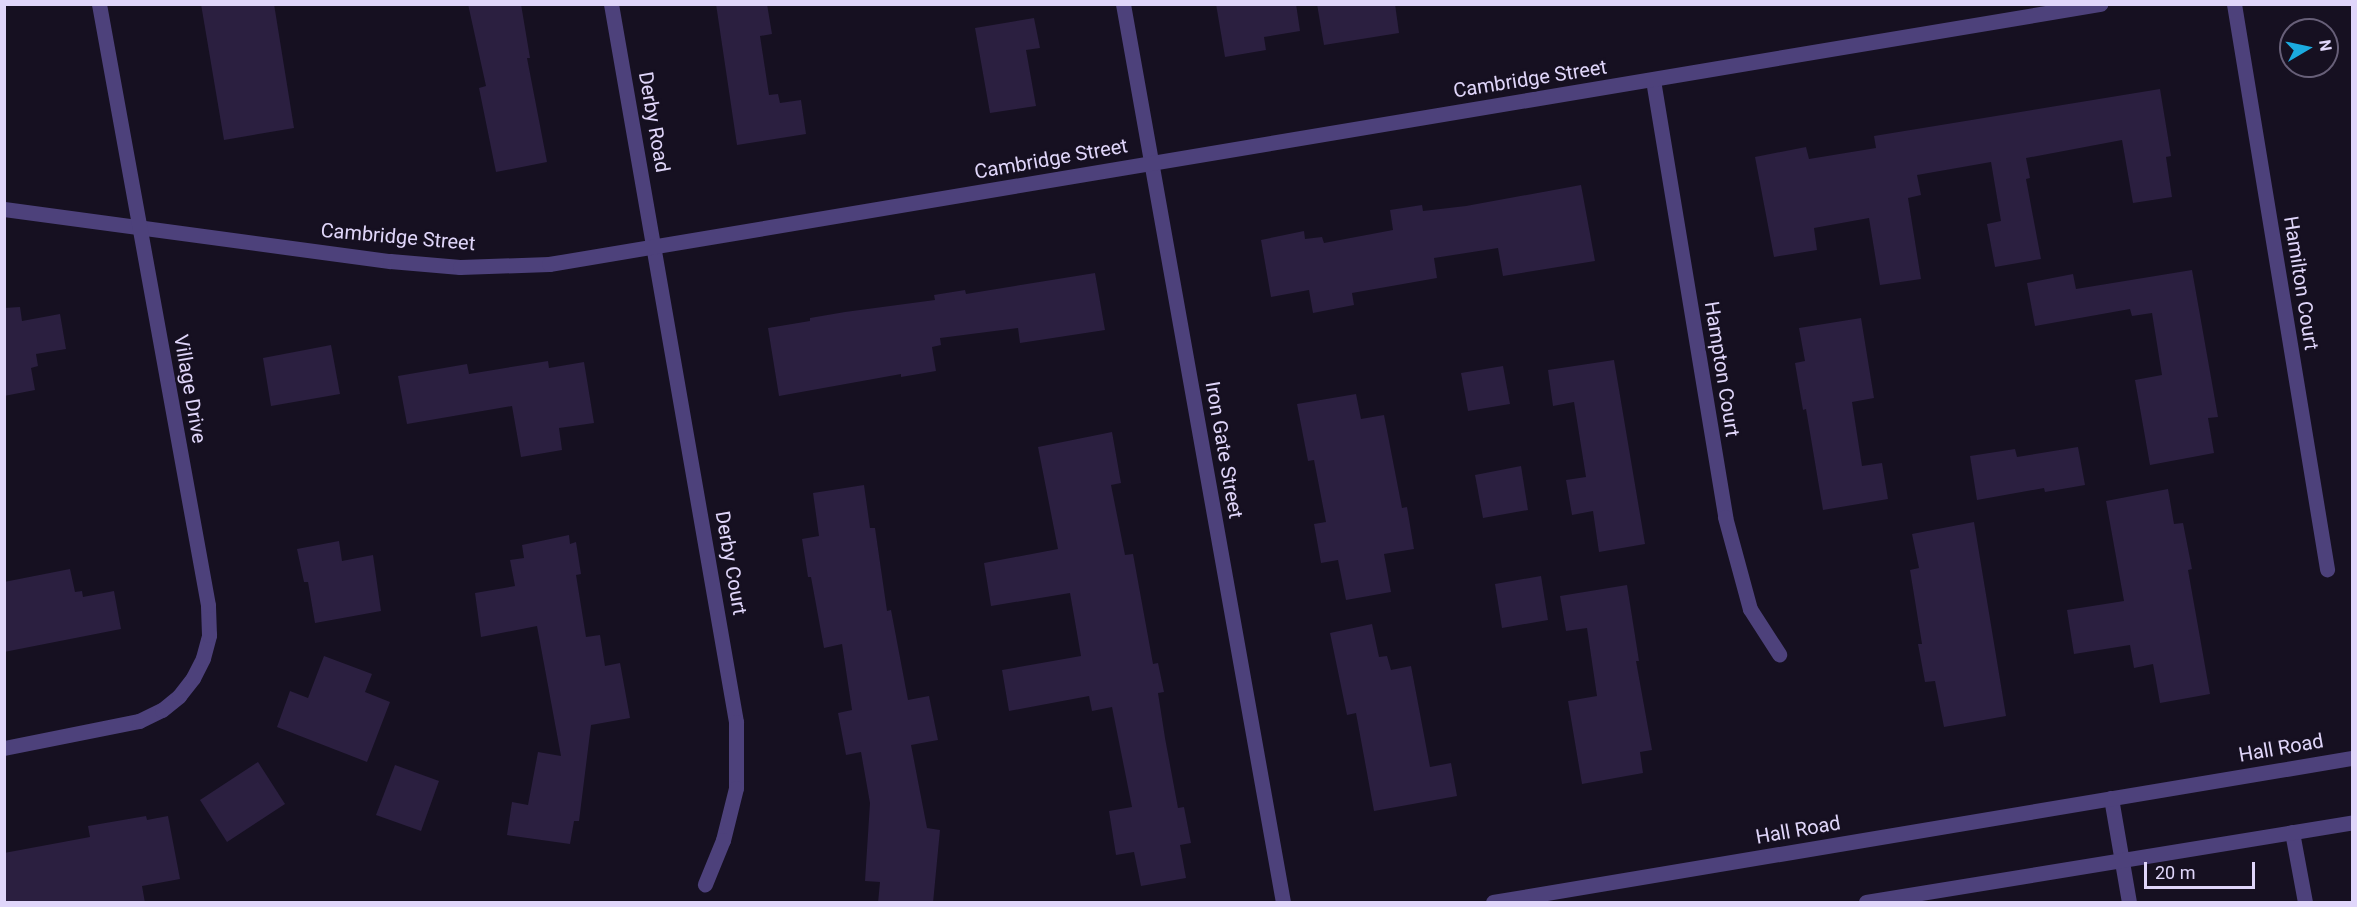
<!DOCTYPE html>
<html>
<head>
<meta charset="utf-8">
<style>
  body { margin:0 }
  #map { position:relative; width:2357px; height:907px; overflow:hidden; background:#161021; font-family:Roboto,sans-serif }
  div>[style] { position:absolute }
  .building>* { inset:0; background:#2b1f40 }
  .minor>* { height:15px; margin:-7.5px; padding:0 7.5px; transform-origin:7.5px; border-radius:7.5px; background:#4d417b }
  span { translate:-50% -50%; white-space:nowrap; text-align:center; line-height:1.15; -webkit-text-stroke:5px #161021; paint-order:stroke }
  .street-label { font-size:20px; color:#e0d6fa }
  .frame { position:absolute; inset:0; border:6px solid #e0d6fa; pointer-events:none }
  .north { position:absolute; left:2279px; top:18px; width:60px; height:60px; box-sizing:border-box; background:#161021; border:2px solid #675f78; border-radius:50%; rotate:81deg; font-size:16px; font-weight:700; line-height:24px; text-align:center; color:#e0d6fa }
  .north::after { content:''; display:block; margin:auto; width:21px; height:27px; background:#1babe0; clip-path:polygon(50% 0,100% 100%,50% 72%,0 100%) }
  .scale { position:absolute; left:2144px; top:862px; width:111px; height:27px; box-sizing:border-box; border:3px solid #e0d6fa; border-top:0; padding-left:8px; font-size:18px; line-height:21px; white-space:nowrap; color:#e0d6fa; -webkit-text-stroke:4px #161021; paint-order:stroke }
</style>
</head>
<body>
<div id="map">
  <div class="building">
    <i style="clip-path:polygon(201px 4px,274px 4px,294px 128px,224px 140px)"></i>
    <i style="clip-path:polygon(468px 4px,521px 4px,530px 58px,527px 58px,547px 162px,496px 172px,479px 88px,486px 86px)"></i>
    <i style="clip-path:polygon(716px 4px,767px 4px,772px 34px,760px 36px,769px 95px,778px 94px,780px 103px,801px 100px,806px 134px,737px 145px)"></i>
    <i style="clip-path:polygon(1216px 4px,1296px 4px,1300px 31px,1264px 37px,1266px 50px,1225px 57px)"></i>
    <i style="clip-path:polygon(1317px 4px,1395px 4px,1399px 33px,1324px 45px)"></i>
    <i style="clip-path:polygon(1034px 18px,1040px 48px,1026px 50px,1036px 106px,990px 113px,975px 28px)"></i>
    <i style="clip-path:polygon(2160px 89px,2171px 156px,2166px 157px,2172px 197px,2133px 203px,2122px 140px,2026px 158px,2030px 178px,2026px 179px,2041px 259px,1995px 267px,1987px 224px,2001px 221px,1991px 162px,1917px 175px,1921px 195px,1908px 198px,1921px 279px,1880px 285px,1869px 218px,1814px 228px,1817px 250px,1774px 257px,1755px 157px,1806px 147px,1809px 159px,1876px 148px,1874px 136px)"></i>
    <i style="clip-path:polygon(1581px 185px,1595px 261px,1503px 276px,1498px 248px,1434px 258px,1437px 278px,1352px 293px,1354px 305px,1313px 313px,1309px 290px,1271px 297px,1261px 240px,1304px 231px,1305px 239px,1322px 237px,1324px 243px,1393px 230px,1390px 210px,1422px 205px,1423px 211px,1466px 206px)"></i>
    <i style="clip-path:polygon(2192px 270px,2218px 417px,2208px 418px,2214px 453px,2150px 465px,2135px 380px,2162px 375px,2152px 313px,2132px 316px,2130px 309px,2035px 326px,2027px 283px,2073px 274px,2076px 289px)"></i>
    <i style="clip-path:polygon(1095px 273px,1105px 330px,1020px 343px,1018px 328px,940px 338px,941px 345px,932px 347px,936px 371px,901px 377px,901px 374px,779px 396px,768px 328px,810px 321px,810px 318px,845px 312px,935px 300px,934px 295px,965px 290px,966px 294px)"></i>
    <i style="clip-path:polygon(20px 307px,22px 321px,60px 314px,66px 349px,36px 354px,38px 366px,31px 368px,35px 390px,4px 396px,4px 308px)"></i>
    <i style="clip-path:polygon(1861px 318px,1874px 398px,1852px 402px,1862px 466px,1882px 463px,1888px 499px,1823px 510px,1806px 409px,1803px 410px,1795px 363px,1805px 361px,1799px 328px)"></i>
    <i style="clip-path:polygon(331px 345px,340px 394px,271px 406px,263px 358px)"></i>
    <i style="clip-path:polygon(1614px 360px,1645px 544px,1599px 552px,1593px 511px,1572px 515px,1566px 480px,1586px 477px,1574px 402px,1553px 406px,1548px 370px)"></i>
    <i style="clip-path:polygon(548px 361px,549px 368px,584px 362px,594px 423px,559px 428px,562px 450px,521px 457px,512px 406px,407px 424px,398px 376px,467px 364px,469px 374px)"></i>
    <i style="clip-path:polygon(1503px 366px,1510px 404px,1468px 411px,1461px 373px)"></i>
    <i style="clip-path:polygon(1356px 394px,1361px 419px,1384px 415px,1402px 508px,1407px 507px,1414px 549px,1384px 554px,1391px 592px,1346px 600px,1338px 560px,1321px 563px,1314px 524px,1326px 522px,1314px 460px,1308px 461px,1297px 404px)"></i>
    <i style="clip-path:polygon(1112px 432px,1121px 483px,1111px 485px,1125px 555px,1133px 554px,1153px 664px,1158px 663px,1164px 692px,1158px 693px,1165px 738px,1178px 808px,1184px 807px,1191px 843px,1180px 845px,1186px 878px,1141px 886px,1134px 852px,1116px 855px,1109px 811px,1132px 807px,1112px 707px,1092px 711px,1089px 696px,1009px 711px,1002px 670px,1081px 656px,1070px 593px,991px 606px,984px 563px,1058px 549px,1038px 447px)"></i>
    <i style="clip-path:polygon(2078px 447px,2085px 485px,2045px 492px,2044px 488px,1977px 500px,1970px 456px,2015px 449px,2017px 457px)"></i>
    <i style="clip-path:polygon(1521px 466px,1528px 510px,1483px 518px,1475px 475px)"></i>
    <i style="clip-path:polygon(864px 485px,870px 528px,875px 528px,887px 611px,891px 610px,908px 700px,929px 696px,938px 740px,911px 745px,927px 828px,940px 830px,933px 903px,878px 903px,880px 882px,865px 881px,870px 803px,861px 752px,846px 755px,838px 713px,852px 710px,842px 644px,824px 648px,811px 577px,808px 577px,802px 539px,819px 536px,813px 493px)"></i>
    <i style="clip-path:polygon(2168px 489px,2174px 524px,2183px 523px,2192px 569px,2188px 570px,2210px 694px,2160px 703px,2153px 664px,2134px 668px,2130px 645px,2074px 654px,2067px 610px,2124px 601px,2106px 501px)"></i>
    <i style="clip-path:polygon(1974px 522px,2006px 716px,1944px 727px,1935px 681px,1925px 682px,1918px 644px,1922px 644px,1910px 570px,1919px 568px,1912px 534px)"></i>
    <i style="clip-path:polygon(569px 535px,570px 544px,576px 542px,581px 574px,576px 575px,586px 637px,600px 635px,605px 666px,620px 663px,630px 718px,591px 725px,579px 821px,574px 821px,570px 844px,507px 835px,512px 802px,528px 805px,538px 752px,561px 756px,537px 626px,481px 637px,475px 593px,515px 586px,510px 560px,524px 558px,522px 545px)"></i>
    <i style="clip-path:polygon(339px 541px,342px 561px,373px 555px,381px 611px,315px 623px,308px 582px,304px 582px,297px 549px)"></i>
    <i style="clip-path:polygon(70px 569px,75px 592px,82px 591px,83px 597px,114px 591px,121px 629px,4px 652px,4px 582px)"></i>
    <i style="clip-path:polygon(1541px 576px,1548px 620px,1502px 628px,1495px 584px)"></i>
    <i style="clip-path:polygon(1627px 585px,1639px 661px,1636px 661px,1652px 750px,1640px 752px,1643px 773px,1582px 784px,1568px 701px,1597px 696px,1587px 628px,1566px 631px,1560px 596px)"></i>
    <i style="clip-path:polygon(1372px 624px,1379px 657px,1387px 656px,1391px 670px,1411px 666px,1430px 767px,1451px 763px,1457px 796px,1374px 811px,1356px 713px,1347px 715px,1330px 633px)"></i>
    <i style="clip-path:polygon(324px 656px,372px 674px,365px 692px,390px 702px,367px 762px,277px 727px,290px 691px,308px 698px)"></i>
    <i style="clip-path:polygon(258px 762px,285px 804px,227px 842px,200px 800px)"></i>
    <i style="clip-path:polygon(395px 765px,439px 781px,421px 831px,376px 815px)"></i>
    <i style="clip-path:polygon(146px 816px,147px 820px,168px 816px,180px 879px,142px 886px,145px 903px,4px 903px,4px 853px,90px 837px,88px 826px)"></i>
  </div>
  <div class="minor">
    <i style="left:611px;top:4px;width:729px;rotate:80.12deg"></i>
    <i style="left:736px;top:722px;width:66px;rotate:90deg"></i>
    <i style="left:736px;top:788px;width:54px;rotate:104deg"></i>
    <i style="left:723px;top:840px;width:48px;rotate:112.2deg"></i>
    <i style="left:1123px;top:4px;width:912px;rotate:79.9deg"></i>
    <i style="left:2234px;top:4px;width:573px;rotate:80.65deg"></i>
    <i style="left:1653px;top:80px;width:443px;rotate:80.6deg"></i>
    <i style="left:1725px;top:517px;width:95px;rotate:74.8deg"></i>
    <i style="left:1750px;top:609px;width:54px;rotate:57.2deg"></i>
    <i style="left:4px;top:209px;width:389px;rotate:7.7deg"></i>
    <i style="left:390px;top:261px;width:70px;rotate:4.9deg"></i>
    <i style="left:460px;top:267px;width:89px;rotate:-1.9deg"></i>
    <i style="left:549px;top:264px;width:1573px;rotate:-9.52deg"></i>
    <i style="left:4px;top:748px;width:138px;rotate:-11.3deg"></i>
    <i style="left:139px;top:721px;width:25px;rotate:-26deg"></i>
    <i style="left:162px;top:710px;width:22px;rotate:-39deg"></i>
    <i style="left:179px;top:696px;width:23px;rotate:-52deg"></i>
    <i style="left:193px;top:678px;width:22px;rotate:-63deg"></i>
    <i style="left:203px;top:658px;width:24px;rotate:-75deg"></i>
    <i style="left:209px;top:635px;width:30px;rotate:-92deg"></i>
    <i style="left:208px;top:605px;width:611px;rotate:-100.28deg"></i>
    <i style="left:2111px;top:798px;width:106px;rotate:80.2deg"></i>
    <i style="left:2292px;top:832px;width:71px;rotate:79.5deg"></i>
    <i style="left:1493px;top:902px;width:871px;rotate:-9.52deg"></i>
    <i style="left:1866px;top:902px;width:493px;rotate:-9.3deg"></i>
  </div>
  <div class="street-label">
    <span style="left:1530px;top:79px;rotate:-9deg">Cambridge Street</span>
    <span style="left:654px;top:122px;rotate:80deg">Derby Road</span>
    <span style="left:1051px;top:159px;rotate:-10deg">Cambridge Street</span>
    <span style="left:398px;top:237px;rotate:5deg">Cambridge Street</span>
    <span style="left:2301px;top:283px;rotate:81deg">Hamilton Court</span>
    <span style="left:1722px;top:369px;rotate:81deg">Hampton Court</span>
    <span style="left:190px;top:389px;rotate:80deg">Village Drive</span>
    <span style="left:1224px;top:450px;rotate:80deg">Iron Gate Street</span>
    <span style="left:731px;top:563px;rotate:80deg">Derby Court</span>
    <span style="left:2281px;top:748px;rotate:-10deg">Hall Road</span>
    <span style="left:1798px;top:830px;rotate:-10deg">Hall Road</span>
  </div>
  <div class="frame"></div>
  <div class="north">N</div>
  <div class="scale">20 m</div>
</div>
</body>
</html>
